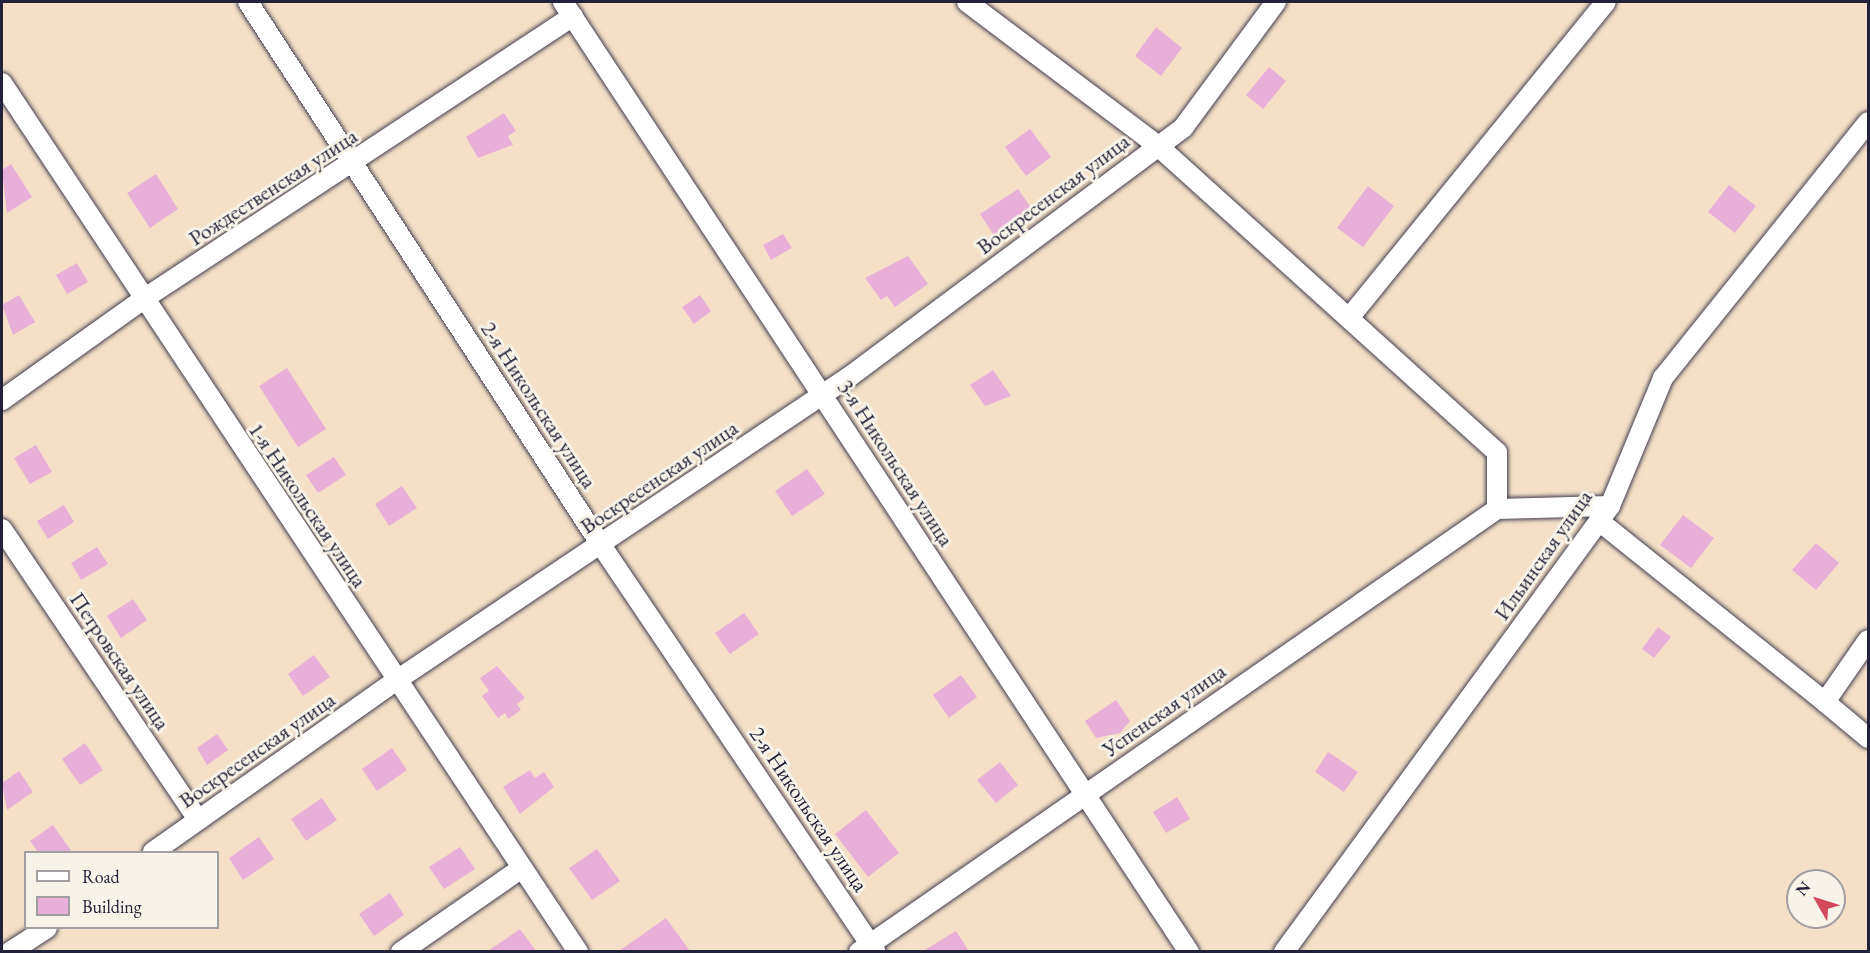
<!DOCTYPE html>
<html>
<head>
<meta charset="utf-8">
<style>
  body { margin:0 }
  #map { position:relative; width:1870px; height:953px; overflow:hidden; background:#f5e0c7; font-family:"EB Garamond",serif }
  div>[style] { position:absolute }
  .building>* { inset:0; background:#e8b0d8 }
  .roads { filter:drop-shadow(0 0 2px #423e50) drop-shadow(0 0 2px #423e50) }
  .minor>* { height:20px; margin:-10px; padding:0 10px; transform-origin:10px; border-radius:10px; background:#fff }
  span { translate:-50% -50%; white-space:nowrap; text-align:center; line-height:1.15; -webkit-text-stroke:6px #f7f3e8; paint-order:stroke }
  .street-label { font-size:22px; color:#22223b }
  .frame { position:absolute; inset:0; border:3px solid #22223b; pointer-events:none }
  .legend { position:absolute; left:24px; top:851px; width:195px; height:78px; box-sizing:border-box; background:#f7f3e8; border:2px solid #a29fa3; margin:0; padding:8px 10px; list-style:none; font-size:18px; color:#22223b }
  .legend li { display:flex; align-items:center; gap:12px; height:30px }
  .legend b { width:30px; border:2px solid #a29fa3 }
  .north { position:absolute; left:1786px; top:869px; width:60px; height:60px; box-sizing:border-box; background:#f7f3e8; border:2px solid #a29fa3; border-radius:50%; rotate:309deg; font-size:16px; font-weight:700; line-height:24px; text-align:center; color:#22223b }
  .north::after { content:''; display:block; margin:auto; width:21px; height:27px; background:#d1495b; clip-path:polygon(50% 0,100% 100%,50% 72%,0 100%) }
</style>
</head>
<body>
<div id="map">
  <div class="building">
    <i style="clip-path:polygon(1156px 27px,1182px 48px,1161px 76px,1135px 56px)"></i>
    <i style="clip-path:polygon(1269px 67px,1286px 81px,1263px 109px,1246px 95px)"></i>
    <i style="clip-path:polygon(504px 113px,516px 131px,508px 136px,513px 145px,478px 158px,466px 137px)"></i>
    <i style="clip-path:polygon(1030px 129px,1051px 157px,1026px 176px,1005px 147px)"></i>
    <i style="clip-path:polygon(11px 164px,32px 197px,7px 213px,2px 170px)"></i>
    <i style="clip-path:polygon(156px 174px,178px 209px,150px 228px,127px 193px)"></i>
    <i style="clip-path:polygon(1729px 185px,1756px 206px,1735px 233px,1708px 212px)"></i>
    <i style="clip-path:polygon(1368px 186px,1394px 206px,1363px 247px,1337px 228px)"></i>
    <i style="clip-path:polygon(1018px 189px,1034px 212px,995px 237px,980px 214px)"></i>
    <i style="clip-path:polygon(783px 234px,792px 248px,771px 260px,763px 245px)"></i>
    <i style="clip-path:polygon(908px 256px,928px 284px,895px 307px,887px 296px,881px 300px,865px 278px)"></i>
    <i style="clip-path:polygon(77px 263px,88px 282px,67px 294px,56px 275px)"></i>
    <i style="clip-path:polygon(19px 295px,35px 322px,13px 335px,2px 305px)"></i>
    <i style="clip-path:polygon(700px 295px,711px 311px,694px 324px,682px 307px)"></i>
    <i style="clip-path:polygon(287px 368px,326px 429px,298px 447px,259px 386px)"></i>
    <i style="clip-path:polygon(993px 370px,1011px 396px,985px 406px,970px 385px)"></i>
    <i style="clip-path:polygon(36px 445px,52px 472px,30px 484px,14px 458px)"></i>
    <i style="clip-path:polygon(334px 457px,346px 475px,318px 493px,306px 475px)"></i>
    <i style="clip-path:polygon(807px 469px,825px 494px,792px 516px,775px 491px)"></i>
    <i style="clip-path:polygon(402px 486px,417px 508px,389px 526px,375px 504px)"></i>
    <i style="clip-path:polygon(64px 505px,74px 522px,48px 539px,37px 521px)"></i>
    <i style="clip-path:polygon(1683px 515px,1714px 538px,1691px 568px,1660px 545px)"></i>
    <i style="clip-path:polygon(1816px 543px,1839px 563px,1816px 590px,1792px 570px)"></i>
    <i style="clip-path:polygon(97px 547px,108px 564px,81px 580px,71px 563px)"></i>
    <i style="clip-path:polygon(133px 599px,147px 620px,121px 638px,107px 616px)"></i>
    <i style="clip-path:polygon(744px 613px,759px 634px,730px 654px,715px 633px)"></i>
    <i style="clip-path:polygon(1658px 627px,1671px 637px,1654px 658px,1642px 649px)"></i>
    <i style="clip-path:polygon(314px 655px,330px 677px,303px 696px,288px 674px)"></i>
    <i style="clip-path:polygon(497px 666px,525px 698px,517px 704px,521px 710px,508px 719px,505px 713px,498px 718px,482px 696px,489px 691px,480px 678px)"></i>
    <i style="clip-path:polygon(961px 675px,977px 697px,949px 718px,933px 695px)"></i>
    <i style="clip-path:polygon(1116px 700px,1130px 721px,1120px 733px,1096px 738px,1085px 721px)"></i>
    <i style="clip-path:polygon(217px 734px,228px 750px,207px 765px,197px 748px)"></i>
    <i style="clip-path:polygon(85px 743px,103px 770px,80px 785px,62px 759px)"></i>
    <i style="clip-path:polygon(392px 748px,407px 770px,377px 791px,362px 769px)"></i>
    <i style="clip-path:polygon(1328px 752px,1358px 772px,1344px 792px,1315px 772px)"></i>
    <i style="clip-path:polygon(1000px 762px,1018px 785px,996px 803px,977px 780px)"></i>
    <i style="clip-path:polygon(530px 770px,535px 778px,544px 772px,554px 787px,520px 814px,503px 787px)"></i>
    <i style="clip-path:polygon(19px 771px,33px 792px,7px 810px,2px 783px)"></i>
    <i style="clip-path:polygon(1177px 797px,1190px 819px,1166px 833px,1153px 812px)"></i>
    <i style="clip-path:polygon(322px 798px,337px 820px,306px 841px,291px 819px)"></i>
    <i style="clip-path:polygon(866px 810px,899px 853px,868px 877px,835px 834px)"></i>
    <i style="clip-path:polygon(53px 825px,72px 852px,38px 852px,30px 841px)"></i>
    <i style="clip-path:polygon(259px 837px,274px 859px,243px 880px,229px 858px)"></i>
    <i style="clip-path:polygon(460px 847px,475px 869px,444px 889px,429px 867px)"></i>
    <i style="clip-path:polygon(597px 849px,620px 881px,592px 900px,569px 868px)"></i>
    <i style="clip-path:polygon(390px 893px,404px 915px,374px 936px,359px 914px)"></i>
    <i style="clip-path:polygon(666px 918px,690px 951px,619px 951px)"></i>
    <i style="clip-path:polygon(520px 929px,536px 951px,488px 951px)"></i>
    <i style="clip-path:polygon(956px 931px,969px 951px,923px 951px)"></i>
  </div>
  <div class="roads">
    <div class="minor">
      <i style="left:248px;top:2px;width:648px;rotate:56.97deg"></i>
      <i style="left:601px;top:545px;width:491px;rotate:56deg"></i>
      <i style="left:563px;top:2px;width:1138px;rotate:56.62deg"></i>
      <i style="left:967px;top:2px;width:239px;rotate:37deg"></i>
      <i style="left:1158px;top:146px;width:457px;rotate:42.1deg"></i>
      <i style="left:1497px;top:452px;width:57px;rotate:90deg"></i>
      <i style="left:2px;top:83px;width:1043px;rotate:56.46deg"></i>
      <i style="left:1349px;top:318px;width:407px;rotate:-50.9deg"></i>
      <i style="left:2px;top:400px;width:172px;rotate:-35.5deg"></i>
      <i style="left:142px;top:300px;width:516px;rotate:-33.38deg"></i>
      <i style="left:1497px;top:509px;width:113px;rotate:-1.5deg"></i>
      <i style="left:1599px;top:521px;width:290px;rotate:38.7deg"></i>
      <i style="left:1825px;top:702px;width:75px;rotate:-55.3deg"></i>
      <i style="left:2px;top:529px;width:351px;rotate:56deg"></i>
      <i style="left:1825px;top:702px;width:56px;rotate:39.9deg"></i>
      <i style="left:153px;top:852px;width:299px;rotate:-35.2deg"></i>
      <i style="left:397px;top:680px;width:544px;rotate:-33.84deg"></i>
      <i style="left:849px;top:377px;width:417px;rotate:-36.7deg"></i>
      <i style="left:1183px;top:128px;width:157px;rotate:-53.6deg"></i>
      <i style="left:10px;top:952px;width:44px;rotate:-33deg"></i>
      <i style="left:401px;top:952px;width:147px;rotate:-34.8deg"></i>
      <i style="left:859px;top:952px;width:777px;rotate:-34.77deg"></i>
      <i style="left:1284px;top:952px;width:552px;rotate:-53.84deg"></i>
      <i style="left:1610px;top:506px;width:139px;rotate:-67.5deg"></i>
      <i style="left:1663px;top:378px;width:328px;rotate:-51.3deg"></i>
    </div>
  </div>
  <div class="street-label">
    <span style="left:273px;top:187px;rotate:-33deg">Рождественская улица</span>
    <span style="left:1053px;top:194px;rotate:-37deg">Воскресенская улица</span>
    <span style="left:539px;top:405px;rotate:57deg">2-я Никольская улица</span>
    <span style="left:896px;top:463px;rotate:57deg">3-я Никольская улица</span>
    <span style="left:659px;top:477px;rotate:-34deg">Воскресенская улица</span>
    <span style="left:308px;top:505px;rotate:56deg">1-я Никольская улица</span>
    <span style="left:1543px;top:555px;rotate:-55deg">Ильинская улица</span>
    <span style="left:120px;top:661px;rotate:56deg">Петровская улица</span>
    <span style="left:1164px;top:710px;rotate:-35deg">Успенская улица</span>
    <span style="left:257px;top:750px;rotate:-35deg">Воскресенская улица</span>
    <span style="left:809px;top:809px;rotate:56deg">2-я Никольская улица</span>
  </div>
  <div class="frame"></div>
  <ul class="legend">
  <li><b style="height:8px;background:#fff"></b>Road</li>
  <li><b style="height:16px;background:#e8b0d8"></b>Building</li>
  </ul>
  <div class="north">N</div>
</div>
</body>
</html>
